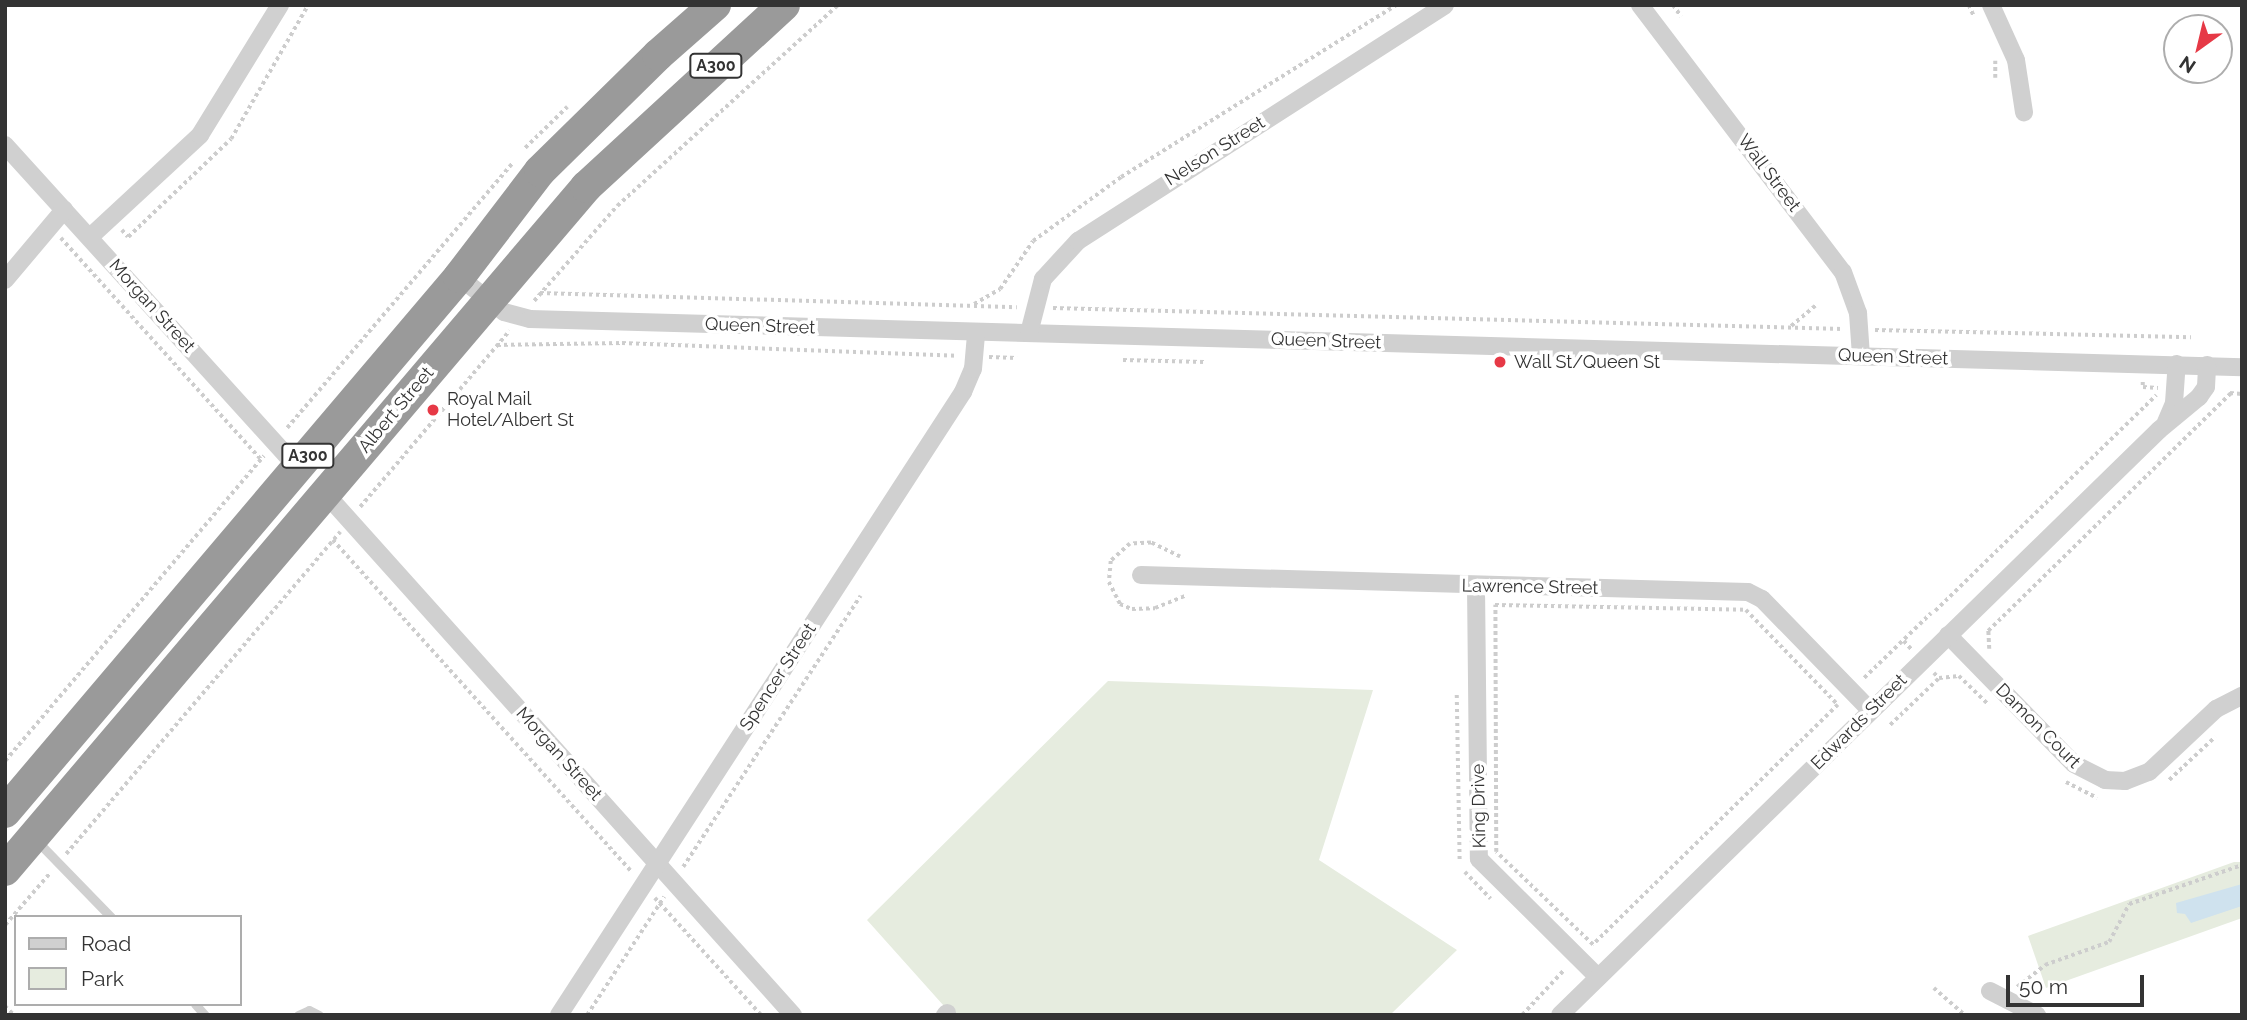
<!DOCTYPE html>
<html>
<head>
<meta charset="utf-8">
<style>
  body { margin:0 }
  #map { position:relative; width:2247px; height:1020px; overflow:hidden; background:#fff; font-family:Raleway,sans-serif }
  div>[style] { position:absolute }
  .green>* { inset:0; background:#e6ecdf }
  .water>* { inset:0; background:#cfe2ee }
  .path>* { height:3.5px; margin-top:-1.75px; transform-origin:0; background:repeating-linear-gradient(90deg,#cdcdcd 0 3.5px,transparent 0 7px) }
  .lane>* { height:9px; margin:-4.5px; padding:0 4.5px; transform-origin:4.5px; border-radius:4.5px; background:#d0d0d0 }
  .street>* { height:18px; margin:-9px; padding:0 9px; transform-origin:9px; border-radius:9px; background:#d0d0d0 }
  .highway>* { height:32px; margin:-16px; padding:0 16px; transform-origin:16px; border-radius:16px; background:#9a9a9a }
  .dots>* { width:19px; height:19px; translate:-50% -50%; box-sizing:border-box; border:4px solid #fff; border-radius:50% }
  span { translate:-50% -50%; white-space:nowrap; text-align:center; line-height:1.15; -webkit-text-stroke:7px #fff; paint-order:stroke }
  .shield-label span { padding:2px 5px; background:#fff; border:2px solid; border-radius:5px; -webkit-text-stroke-width:0 }
  .shield-label { font-size:16px; color:#333; font-weight:700 }
  .street-label { font-size:18px; color:#333 }
  .poi-label { font-size:18px; color:#333 }
  .left { translate:0 -50%; text-align:left }
  .frame { position:absolute; inset:0; border:7px solid #333; pointer-events:none }
  .legend { position:absolute; left:14px; top:915px; width:228px; height:91px; box-sizing:border-box; background:#fff; border:2px solid #adadad; margin:0; padding:9px 12px; list-style:none; font-size:21px; color:#333 }
  .legend li { display:flex; align-items:center; gap:14px; height:35px }
  .legend b { width:35px; border:2px solid #adadad }
  .north { position:absolute; left:2163px; top:14px; width:70px; height:70px; box-sizing:border-box; background:#fff; border:2px solid #adadad; border-radius:50%; rotate:214deg; font-size:19px; font-weight:700; line-height:28px; text-align:center; color:#333 }
  .north::after { content:''; display:block; margin:auto; width:24px; height:32px; background:#e63946; clip-path:polygon(50% 0,100% 100%,50% 72%,0 100%) }
  .scale { position:absolute; left:2006px; top:975px; width:138px; height:32px; box-sizing:border-box; border:4px solid #333; border-top:0; padding-left:9px; font-size:21px; line-height:24px; white-space:nowrap; color:#333; -webkit-text-stroke:5px #fff; paint-order:stroke }
</style>
</head>
<body>
<div id="map">
  <div class="green">
    <i style="clip-path:polygon(1108px 681px,1373px 690px,1319px 860px,1457px 950px,1390px 1015px,952px 1015px,867px 920px)"></i>
    <i style="clip-path:polygon(2234px 862px,2242px 862px,2242px 918px,2046px 988px,2028px 936px)"></i>
  </div>
  <div class="water">
    <i style="clip-path:polygon(2242px 884px,2242px 906px,2191px 923px,2185px 914px,2177px 913px,2176px 903px)"></i>
  </div>
  <div class="path">
    <i style="left:1673px;top:5px;width:14px;rotate:54deg"></i>
    <i style="left:1969px;top:5px;width:12px;rotate:66deg"></i>
    <i style="left:1995px;top:78px;width:17px;rotate:-90deg"></i>
    <i style="left:525px;top:148px;width:59px;rotate:-44.3deg"></i>
    <i style="left:122px;top:230px;width:9px;rotate:49deg"></i>
    <i style="left:128px;top:237px;width:142px;rotate:-43.6deg"></i>
    <i style="left:231px;top:139px;width:155px;rotate:-60.1deg"></i>
    <i style="left:61px;top:238px;width:298px;rotate:47.9deg"></i>
    <i style="left:540px;top:293px;width:477px;rotate:1.7deg"></i>
    <i style="left:534px;top:301px;width:126px;rotate:-48.9deg"></i>
    <i style="left:617px;top:206px;width:299px;rotate:-42.3deg"></i>
    <i style="left:974px;top:304px;width:30px;rotate:-30deg"></i>
    <i style="left:1000px;top:289px;width:58px;rotate:-55.5deg"></i>
    <i style="left:1033px;top:241px;width:109px;rotate:-36deg"></i>
    <i style="left:1121px;top:177px;width:324px;rotate:-32deg"></i>
    <i style="left:1053px;top:308px;width:790px;rotate:1.52deg"></i>
    <i style="left:1791px;top:326px;width:33px;rotate:-40deg"></i>
    <i style="left:1875px;top:330px;width:316px;rotate:1.3deg"></i>
    <i style="left:497px;top:345px;width:125px;rotate:-0.9deg"></i>
    <i style="left:622px;top:343px;width:335px;rotate:2.2deg"></i>
    <i style="left:989px;top:357px;width:28px;rotate:2deg"></i>
    <i style="left:1123px;top:360px;width:81px;rotate:1.4deg"></i>
    <i style="left:2143px;top:382px;width:5px;rotate:90deg"></i>
    <i style="left:2143px;top:387px;width:15px;rotate:4deg"></i>
    <i style="left:2230px;top:393px;width:12px;rotate:5deg"></i>
    <i style="left:287px;top:428px;width:349px;rotate:-49.6deg"></i>
    <i style="left:360px;top:507px;width:231px;rotate:-49.7deg"></i>
    <i style="left:333px;top:540px;width:445px;rotate:48deg"></i>
    <i style="left:1180px;top:557px;width:32px;rotate:-154deg"></i>
    <i style="left:1151px;top:543px;width:21px;rotate:177deg"></i>
    <i style="left:1130px;top:544px;width:25px;rotate:138deg"></i>
    <i style="left:1111px;top:561px;width:21px;rotate:95deg"></i>
    <i style="left:1109px;top:582px;width:25px;rotate:63deg"></i>
    <i style="left:1120px;top:604px;width:13px;rotate:23deg"></i>
    <i style="left:1132px;top:609px;width:23px;rotate:-2deg"></i>
    <i style="left:1155px;top:608px;width:32px;rotate:-22deg"></i>
    <i style="left:1495px;top:605px;width:251px;rotate:1.1deg"></i>
    <i style="left:1746px;top:610px;width:132px;rotate:45.9deg"></i>
    <i style="left:1838px;top:705px;width:343px;rotate:135.6deg"></i>
    <i style="left:1593px;top:945px;width:134px;rotate:-136.2deg"></i>
    <i style="left:1496px;top:852px;width:247px;rotate:-90.2deg"></i>
    <i style="left:1935px;top:611px;width:309px;rotate:-44.3deg"></i>
    <i style="left:1904px;top:641px;width:12px;rotate:48deg"></i>
    <i style="left:1989px;top:649px;width:18px;rotate:-93deg"></i>
    <i style="left:1988px;top:631px;width:340px;rotate:-44.4deg"></i>
    <i style="left:1934px;top:673px;width:7px;rotate:45deg"></i>
    <i style="left:1939px;top:678px;width:20px;rotate:-6deg"></i>
    <i style="left:1959px;top:676px;width:42px;rotate:44deg"></i>
    <i style="left:1864px;top:678px;width:93px;rotate:-44.1deg"></i>
    <i style="left:1457px;top:695px;width:167px;rotate:89deg"></i>
    <i style="left:1890px;top:725px;width:68px;rotate:-43.8deg"></i>
    <i style="left:5px;top:761px;width:400px;rotate:-49.7deg"></i>
    <i style="left:2169px;top:780px;width:63px;rotate:-43.1deg"></i>
    <i style="left:2066px;top:782px;width:35px;rotate:27deg"></i>
    <i style="left:66px;top:854px;width:423px;rotate:-49.6deg"></i>
    <i style="left:683px;top:867px;width:324px;rotate:-56.8deg"></i>
    <i style="left:1465px;top:872px;width:37px;rotate:46deg"></i>
    <i style="left:655px;top:898px;width:158px;rotate:47.8deg"></i>
    <i style="left:5px;top:925px;width:69px;rotate:-49.1deg"></i>
    <i style="left:2017px;top:987px;width:36px;rotate:-38deg"></i>
    <i style="left:2045px;top:965px;width:68px;rotate:-19.8deg"></i>
    <i style="left:2109px;top:942px;width:43px;rotate:-62.2deg"></i>
    <i style="left:2129px;top:904px;width:120px;rotate:-19deg"></i>
    <i style="left:1934px;top:988px;width:41px;rotate:41.1deg"></i>
    <i style="left:5px;top:1006px;width:13px;rotate:45deg"></i>
    <i style="left:587px;top:1015px;width:141px;rotate:-56.9deg"></i>
    <i style="left:1522px;top:1015px;width:62px;rotate:-47deg"></i>
  </div>
  <div class="lane">
    <i style="left:37px;top:841px;width:106px;rotate:45.8deg"></i>
    <i style="left:195px;top:1004px;width:15px;rotate:48deg"></i>
    <i style="left:298px;top:1015px;width:12px;rotate:-24deg"></i>
    <i style="left:309px;top:1010px;width:11px;rotate:27deg"></i>
  </div>
  <div class="street">
    <i style="left:1640px;top:5px;width:335px;rotate:52.8deg"></i>
    <i style="left:1843px;top:272px;width:44px;rotate:69.9deg"></i>
    <i style="left:1858px;top:313px;width:43px;rotate:86deg"></i>
    <i style="left:1991px;top:5px;width:60px;rotate:65.6deg"></i>
    <i style="left:2016px;top:60px;width:53px;rotate:81.3deg"></i>
    <i style="left:5px;top:145px;width:436px;rotate:47.8deg"></i>
    <i style="left:90px;top:237px;width:150px;rotate:-42.8deg"></i>
    <i style="left:200px;top:135px;width:153px;rotate:-58.4deg"></i>
    <i style="left:459px;top:277px;width:57px;rotate:37.9deg"></i>
    <i style="left:504px;top:312px;width:27px;rotate:15deg"></i>
    <i style="left:530px;top:319px;width:1713px;rotate:1.61deg"></i>
    <i style="left:5px;top:280px;width:92px;rotate:-49.9deg"></i>
    <i style="left:1029px;top:333px;width:56px;rotate:-75.5deg"></i>
    <i style="left:1043px;top:279px;width:52px;rotate:-47.4deg"></i>
    <i style="left:1078px;top:241px;width:436px;rotate:-32.7deg"></i>
    <i style="left:2166px;top:422px;width:21px;rotate:-67deg"></i>
    <i style="left:2174px;top:403px;width:39px;rotate:-86deg"></i>
    <i style="left:325px;top:493px;width:701px;rotate:48.12deg"></i>
    <i style="left:1141px;top:575px;width:607px;rotate:1.6deg"></i>
    <i style="left:1748px;top:592px;width:16px;rotate:27deg"></i>
    <i style="left:1762px;top:599px;width:156px;rotate:45.8deg"></i>
    <i style="left:1476px;top:586px;width:273px;rotate:89.4deg"></i>
    <i style="left:1479px;top:859px;width:168px;rotate:44.8deg"></i>
    <i style="left:1948px;top:635px;width:180px;rotate:45.7deg"></i>
    <i style="left:2074px;top:764px;width:35px;rotate:27deg"></i>
    <i style="left:2105px;top:780px;width:20px;rotate:3deg"></i>
    <i style="left:2125px;top:781px;width:26px;rotate:-21deg"></i>
    <i style="left:2149px;top:772px;width:92px;rotate:-43.2deg"></i>
    <i style="left:2216px;top:709px;width:29px;rotate:-27deg"></i>
    <i style="left:1990px;top:991px;width:53px;rotate:27.1deg"></i>
    <i style="left:559px;top:1015px;width:743px;rotate:-57.04deg"></i>
    <i style="left:963px;top:392px;width:25px;rotate:-67deg"></i>
    <i style="left:973px;top:369px;width:37px;rotate:-85deg"></i>
    <i style="left:945px;top:1015px;width:3px;rotate:-45deg"></i>
    <i style="left:1560px;top:1015px;width:837px;rotate:-44.32deg"></i>
    <i style="left:2159px;top:430px;width:52px;rotate:-39.5deg"></i>
    <i style="left:2199px;top:397px;width:12px;rotate:-55deg"></i>
    <i style="left:2206px;top:387px;width:22px;rotate:-87deg"></i>
  </div>
  <div class="highway">
    <i style="left:5px;top:812px;width:702px;rotate:-49.68deg"></i>
    <i style="left:459px;top:277px;width:133px;rotate:-52.6deg"></i>
    <i style="left:540px;top:171px;width:165px;rotate:-44.5deg"></i>
    <i style="left:658px;top:55px;width:76px;rotate:-41.3deg"></i>
    <i style="left:5px;top:870px;width:897px;rotate:-49.61deg"></i>
    <i style="left:586px;top:187px;width:269px;rotate:-42.6deg"></i>
  </div>
  <div class="dots">
    <i style="left:1500px;top:362px;background:#e63946"></i>
    <i style="left:433px;top:410px;background:#e63946"></i>
  </div>
  <div class="shield-label">
    <span style="left:716px;top:66px">A300</span>
    <span style="left:308px;top:456px">A300</span>
  </div>
  <div class="street-label">
    <span style="left:1215px;top:151px;rotate:-32deg">Nelson Street</span>
    <span style="left:1769px;top:173px;rotate:53deg">Wall Street</span>
    <span style="left:152px;top:306px;rotate:48deg">Morgan Street</span>
    <span style="left:760px;top:326px;rotate:2deg">Queen Street</span>
    <span style="left:1326px;top:341px;rotate:2deg">Queen Street</span>
    <span style="left:1893px;top:357px;rotate:2deg">Queen Street</span>
    <span style="left:396px;top:410px;rotate:-50deg">Albert Street</span>
    <span style="left:1530px;top:587px;rotate:1deg">Lawrence Street</span>
    <span style="left:778px;top:677px;rotate:-57deg">Spencer Street</span>
    <span style="left:1859px;top:722px;rotate:-45deg">Edwards Street</span>
    <span style="left:2038px;top:726px;rotate:45deg">Damon Court</span>
    <span style="left:559px;top:754px;rotate:48deg">Morgan Street</span>
    <span style="left:1479px;top:806px;rotate:-91deg">King Drive</span>
  </div>
  <div class="poi-label">
    <span class="left" style="left:1514px;top:362px">Wall St/Queen St</span>
    <span class="left" style="left:447px;top:410px">Royal Mail<br>Hotel/Albert St</span>
  </div>
  <div class="frame"></div>
  <ul class="legend">
  <li><b style="height:9px;background:#d0d0d0"></b>Road</li>
  <li><b style="height:19px;background:#e6ecdf"></b>Park</li>
  </ul>
  <div class="north">N</div>
  <div class="scale">50 m</div>
</div>
</body>
</html>
